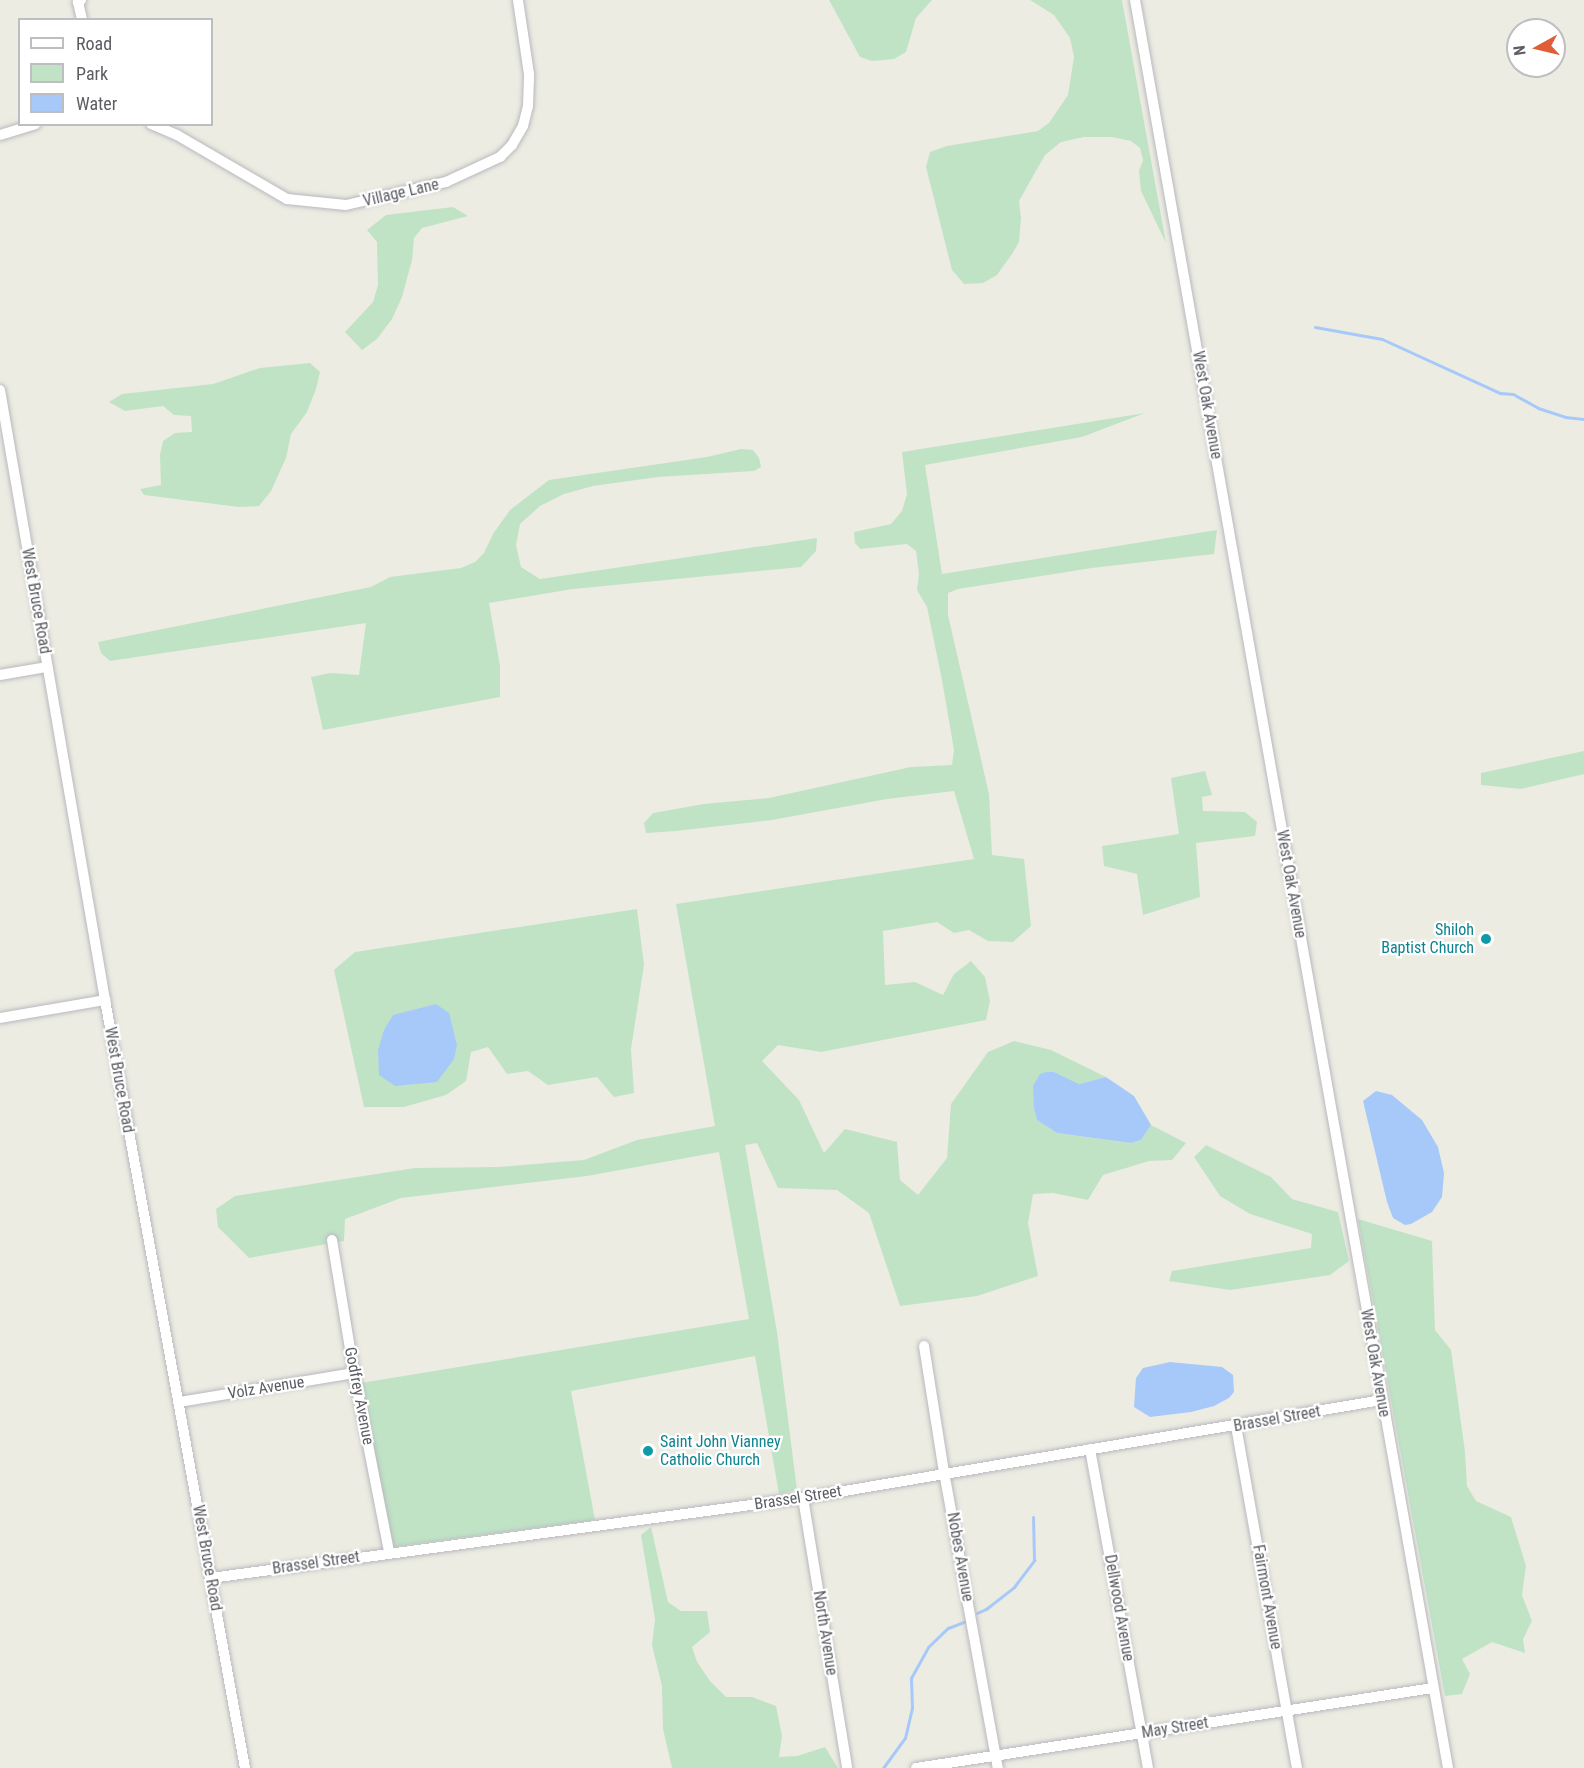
<!DOCTYPE html>
<html>
<head>
<meta charset="utf-8">
<style>
  body { margin:0 }
  #map { position:relative; width:1584px; height:1768px; overflow:hidden; background:#edece3; font-family:"Roboto Condensed",sans-serif }
  div>[style] { position:absolute }
  .green>* { inset:0; background:#c0e3c6 }
  .water>* { inset:0; background:#a6c9fa }
  .stream>* { height:3px; margin:-1.5px; padding:0 1.5px; transform-origin:1.5px; border-radius:1.5px; background:#a6c9fa }
  .roads { filter:drop-shadow(0 0 2px #b8b9be) drop-shadow(0 0 2px #b8b9be) }
  .minor>* { height:10px; margin:-5px; padding:0 5px; transform-origin:5px; border-radius:5px; background:#fff }
  .dots>* { width:16px; height:16px; translate:-50% -50%; box-sizing:border-box; border:3px solid #fff; border-radius:50% }
  span { translate:-50% -50%; white-space:nowrap; text-align:center; line-height:1.15; -webkit-text-stroke:4.5px #fff; paint-order:stroke }
  .street-label { font-size:16px; color:#5b5d63 }
  .culture-label { font-size:16px; color:#0d838f }
  .right { translate:-100% -50%; text-align:right }
  .left { translate:0 -50%; text-align:left }
  .legend { position:absolute; left:18px; top:18px; width:195px; height:108px; box-sizing:border-box; background:#fff; border:2px solid #bdbec1; margin:0; padding:8px 10px; list-style:none; font-size:18px; color:#5b5d63 }
  .legend li { display:flex; align-items:center; gap:12px; height:30px }
  .legend b { width:30px; border:2px solid #bdbec1 }
  .north { position:absolute; left:1506px; top:18px; width:60px; height:60px; box-sizing:border-box; background:#fff; border:2px solid #bdbec1; border-radius:50%; rotate:262deg; font-size:16px; font-weight:700; line-height:24px; text-align:center; color:#5b5d63 }
  .north::after { content:''; display:block; margin:auto; width:21px; height:27px; background:#df5d37; clip-path:polygon(50% 0,100% 100%,50% 72%,0 100%) }
</style>
</head>
<body>
<div id="map">
  <div class="green">
    <i style="clip-path:polygon(829px 0,932px 0,916px 18px,906px 52px,894px 59px,872px 61px,860px 57px)"></i>
    <i style="clip-path:polygon(1030px 0,1122px 0,1166px 243px,1141px 191px,1139px 171px,1143px 160px,1140px 148px,1131px 141px,1112px 137px,1084px 137px,1061px 142px,1045px 155px,1019px 201px,1021px 218px,1019px 242px,1012px 254px,997px 275px,983px 283px,964px 284px,952px 270px,926px 167px,930px 152px,947px 146px,1038px 131px,1049px 123px,1068px 95px,1074px 57px,1070px 38px,1054px 15px)"></i>
    <i style="clip-path:polygon(453px 207px,468px 216px,422px 228px,414px 238px,412px 260px,402px 297px,392px 319px,377px 339px,362px 350px,345px 332px,373px 302px,378px 285px,377px 242px,367px 230px,386px 215px)"></i>
    <i style="clip-path:polygon(310px 363px,320px 372px,316px 389px,307px 412px,291px 434px,286px 458px,271px 491px,259px 506px,239px 507px,144px 495px,140px 489px,161px 485px,160px 455px,163px 441px,175px 433px,192px 432px,191px 416px,174px 415px,163px 406px,125px 411px,109px 402px,122px 394px,213px 384px,260px 368px)"></i>
    <i style="clip-path:polygon(1145px 413px,1082px 437px,925px 465px,942px 574px,1217px 530px,1214px 554px,1092px 568px,958px 589px,948px 593px,948px 615px,989px 794px,992px 855px,1024px 859px,1031px 926px,1013px 942px,988px 941px,969px 930px,954px 933px,937px 922px,883px 931px,885px 985px,915px 982px,943px 995px,954px 974px,971px 961px,985px 977px,990px 1001px,986px 1020px,821px 1052px,778px 1045px,762px 1061px,799px 1100px,824px 1153px,845px 1129px,897px 1142px,900px 1180px,918px 1195px,947px 1158px,951px 1104px,988px 1052px,1014px 1041px,1051px 1050px,1106px 1077px,1079px 1084px,1054px 1072px,1034px 1109px,1037px 1120px,1057px 1133px,1131px 1143px,1141px 1140px,1151px 1125px,1186px 1143px,1172px 1160px,1149px 1161px,1103px 1175px,1088px 1200px,1053px 1193px,1033px 1194px,1028px 1223px,1038px 1276px,977px 1296px,900px 1306px,869px 1213px,837px 1190px,778px 1188px,757px 1143px,745px 1145px,777px 1332px,797px 1490px,779px 1494px,755px 1356px,571px 1391px,595px 1520px,391px 1547px,361px 1383px,749px 1319px,719px 1152px,587px 1176px,401px 1198px,345px 1219px,344px 1241px,249px 1258px,218px 1227px,216px 1209px,235px 1196px,415px 1168px,499px 1167px,584px 1160px,637px 1140px,715px 1126px,676px 904px,974px 859px,954px 791px,887px 799px,772px 820px,676px 831px,646px 833px,644px 823px,653px 813px,704px 804px,769px 798px,911px 767px,952px 765px,954px 750px,942px 680px,927px 607px,917px 590px,919px 574px,916px 551px,907px 544px,860px 549px,855px 543px,854px 532px,891px 524px,902px 511px,907px 494px,902px 452px)"></i>
    <i style="clip-path:polygon(741px 449px,753px 450px,759px 458px,761px 467px,754px 471px,658px 477px,593px 486px,564px 494px,540px 506px,520px 524px,516px 545px,521px 567px,540px 579px,817px 538px,816px 551px,801px 567px,573px 589px,489px 603px,500px 666px,500px 697px,323px 730px,311px 677px,330px 673px,359px 675px,366px 623px,110px 661px,101px 653px,98px 642px,371px 587px,390px 577px,461px 568px,475px 562px,484px 553px,493px 534px,510px 510px,549px 480px,707px 457px)"></i>
    <i style="clip-path:polygon(1584px 751px,1584px 774px,1521px 789px,1481px 785px,1481px 773px)"></i>
    <i style="clip-path:polygon(1205px 771px,1212px 795px,1202px 797px,1203px 811px,1245px 812px,1257px 822px,1255px 836px,1196px 843px,1200px 897px,1143px 915px,1137px 874px,1104px 866px,1102px 846px,1179px 834px,1171px 778px)"></i>
    <i style="clip-path:polygon(637px 909px,644px 965px,631px 1049px,634px 1093px,614px 1097px,597px 1077px,548px 1085px,528px 1071px,507px 1074px,488px 1047px,471px 1052px,466px 1081px,446px 1095px,404px 1107px,364px 1107px,334px 970px,355px 952px)"></i>
    <i style="clip-path:polygon(1206px 1145px,1271px 1177px,1292px 1199px,1338px 1212px,1349px 1261px,1330px 1275px,1230px 1290px,1169px 1281px,1172px 1271px,1311px 1248px,1312px 1234px,1250px 1214px,1220px 1196px,1194px 1157px)"></i>
    <i style="clip-path:polygon(1358px 1219px,1432px 1241px,1435px 1330px,1451px 1350px,1465px 1452px,1467px 1486px,1476px 1501px,1511px 1517px,1526px 1566px,1522px 1595px,1532px 1621px,1523px 1639px,1525px 1653px,1492px 1642px,1462px 1659px,1470px 1674px,1462px 1694px,1445px 1696px)"></i>
    <i style="clip-path:polygon(651px 1527px,668px 1602px,681px 1611px,707px 1611px,710px 1632px,692px 1647px,697px 1662px,710px 1681px,726px 1697px,752px 1697px,776px 1706px,782px 1736px,779px 1757px,797px 1756px,825px 1747px,838px 1768px,672px 1768px,663px 1729px,662px 1686px,652px 1645px,655px 1619px,641px 1535px)"></i>
  </div>
  <div class="water">
    <i style="clip-path:polygon(436px 1004px,449px 1013px,457px 1045px,454px 1059px,437px 1082px,395px 1086px,379px 1075px,378px 1050px,384px 1030px,393px 1015px)"></i>
    <i style="clip-path:polygon(1046px 1072px,1054px 1072px,1079px 1084px,1106px 1077px,1134px 1096px,1151px 1125px,1141px 1140px,1131px 1143px,1057px 1133px,1037px 1120px,1034px 1109px,1033px 1086px,1040px 1074px)"></i>
    <i style="clip-path:polygon(1376px 1091px,1392px 1095px,1422px 1120px,1438px 1147px,1444px 1173px,1442px 1197px,1432px 1212px,1411px 1224px,1405px 1225px,1393px 1218px,1387px 1202px,1363px 1101px)"></i>
    <i style="clip-path:polygon(1170px 1362px,1222px 1367px,1233px 1375px,1234px 1392px,1229px 1398px,1214px 1406px,1191px 1412px,1150px 1417px,1134px 1407px,1136px 1378px,1143px 1368px)"></i>
  </div>
  <div class="stream">
    <i style="left:1315px;top:327px;width:68px;rotate:10.2deg"></i>
    <i style="left:1382px;top:339px;width:130px;rotate:24.6deg"></i>
    <i style="left:1500px;top:393px;width:13px;rotate:4deg"></i>
    <i style="left:1513px;top:394px;width:29px;rotate:29deg"></i>
    <i style="left:1538px;top:408px;width:28px;rotate:18deg"></i>
    <i style="left:1565px;top:417px;width:19px;rotate:6deg"></i>
    <i style="left:977px;top:1613px;width:10px;rotate:-24deg"></i>
    <i style="left:986px;top:1609px;width:36px;rotate:-38deg"></i>
    <i style="left:1014px;top:1587px;width:34px;rotate:-53deg"></i>
    <i style="left:1034px;top:1560px;width:43px;rotate:-91.3deg"></i>
    <i style="left:883px;top:1768px;width:37px;rotate:-54deg"></i>
    <i style="left:905px;top:1738px;width:31px;rotate:-77deg"></i>
    <i style="left:912px;top:1708px;width:30px;rotate:-92deg"></i>
    <i style="left:911px;top:1678px;width:35px;rotate:-61deg"></i>
    <i style="left:928px;top:1647px;width:28px;rotate:-44deg"></i>
    <i style="left:948px;top:1628px;width:22px;rotate:-21deg"></i>
  </div>
  <div class="roads">
    <div class="minor">
      <i style="left:81px;top:0;width:4px;rotate:146deg"></i>
      <i style="left:78px;top:2px;width:18px;rotate:77deg"></i>
      <i style="left:1135px;top:0;width:1795px;rotate:79.96deg"></i>
      <i style="left:151px;top:124px;width:28px;rotate:23deg"></i>
      <i style="left:177px;top:135px;width:127px;rotate:30.2deg"></i>
      <i style="left:287px;top:199px;width:59px;rotate:5.8deg"></i>
      <i style="left:346px;top:205px;width:103px;rotate:-13deg"></i>
      <i style="left:446px;top:182px;width:60px;rotate:-24.8deg"></i>
      <i style="left:500px;top:157px;width:17px;rotate:-45deg"></i>
      <i style="left:512px;top:145px;width:22px;rotate:-60deg"></i>
      <i style="left:523px;top:126px;width:21px;rotate:-76deg"></i>
      <i style="left:528px;top:106px;width:32px;rotate:-88deg"></i>
      <i style="left:529px;top:74px;width:75px;rotate:-98.5deg"></i>
      <i style="left:0;top:135px;width:37px;rotate:-17deg"></i>
      <i style="left:0;top:390px;width:619px;rotate:80.23deg"></i>
      <i style="left:105px;top:1000px;width:781px;rotate:79.67deg"></i>
      <i style="left:0;top:675px;width:48px;rotate:-9.7deg"></i>
      <i style="left:0;top:1018px;width:107px;rotate:-9.7deg"></i>
      <i style="left:332px;top:1240px;width:135px;rotate:80.6deg"></i>
      <i style="left:354px;top:1373px;width:182px;rotate:78.9deg"></i>
      <i style="left:924px;top:1346px;width:128px;rotate:81deg"></i>
      <i style="left:944px;top:1472px;width:301px;rotate:79.7deg"></i>
      <i style="left:179px;top:1402px;width:177px;rotate:-9.4deg"></i>
      <i style="left:1236px;top:1426px;width:347px;rotate:79.9deg"></i>
      <i style="left:1090px;top:1449px;width:324px;rotate:79.7deg"></i>
      <i style="left:803px;top:1498px;width:274px;rotate:80.7deg"></i>
      <i style="left:211px;top:1578px;width:597px;rotate:-7.7deg"></i>
      <i style="left:803px;top:1498px;width:587px;rotate:-9.61deg"></i>
      <i style="left:916px;top:1768px;width:523px;rotate:-8.8deg"></i>
    </div>
  </div>
  <div class="dots">
    <i style="left:1486px;top:939px;background:#0f9aa8"></i>
    <i style="left:648px;top:1451px;background:#0f9aa8"></i>
  </div>
  <div class="street-label">
    <span style="left:401px;top:193px;rotate:-13deg">Village Lane</span>
    <span style="left:1207px;top:405px;rotate:80deg">West Oak Avenue</span>
    <span style="left:36px;top:601px;rotate:80deg">West Bruce Road</span>
    <span style="left:1291px;top:884px;rotate:80deg">West Oak Avenue</span>
    <span style="left:119px;top:1080px;rotate:80deg">West Bruce Road</span>
    <span style="left:1375px;top:1363px;rotate:80deg">West Oak Avenue</span>
    <span style="left:266px;top:1388px;rotate:-9deg">Volz Avenue</span>
    <span style="left:359px;top:1396px;rotate:79deg">Godfrey Avenue</span>
    <span style="left:1277px;top:1419px;rotate:-10deg">Brassel Street</span>
    <span style="left:798px;top:1498px;rotate:-9deg">Brassel Street</span>
    <span style="left:960px;top:1557px;rotate:80deg">Nobes Avenue</span>
    <span style="left:207px;top:1558px;rotate:80deg">West Bruce Road</span>
    <span style="left:316px;top:1563px;rotate:-8deg">Brassel Street</span>
    <span style="left:1267px;top:1597px;rotate:80deg">Fairmont Avenue</span>
    <span style="left:1119px;top:1608px;rotate:80deg">Dellwood Avenue</span>
    <span style="left:825px;top:1633px;rotate:81deg">North Avenue</span>
    <span style="left:1175px;top:1728px;rotate:-9deg">May Street</span>
  </div>
  <div class="culture-label">
    <span class="right" style="left:1474px;top:939px">Shiloh<br>Baptist Church</span>
    <span class="left" style="left:660px;top:1451px">Saint John Vianney<br>Catholic Church</span>
  </div>
  <ul class="legend">
  <li><b style="height:8px;background:#fff"></b>Road</li>
  <li><b style="height:16px;background:#c0e3c6"></b>Park</li>
  <li><b style="height:16px;background:#a6c9fa"></b>Water</li>
  </ul>
  <div class="north">N</div>
</div>
</body>
</html>
